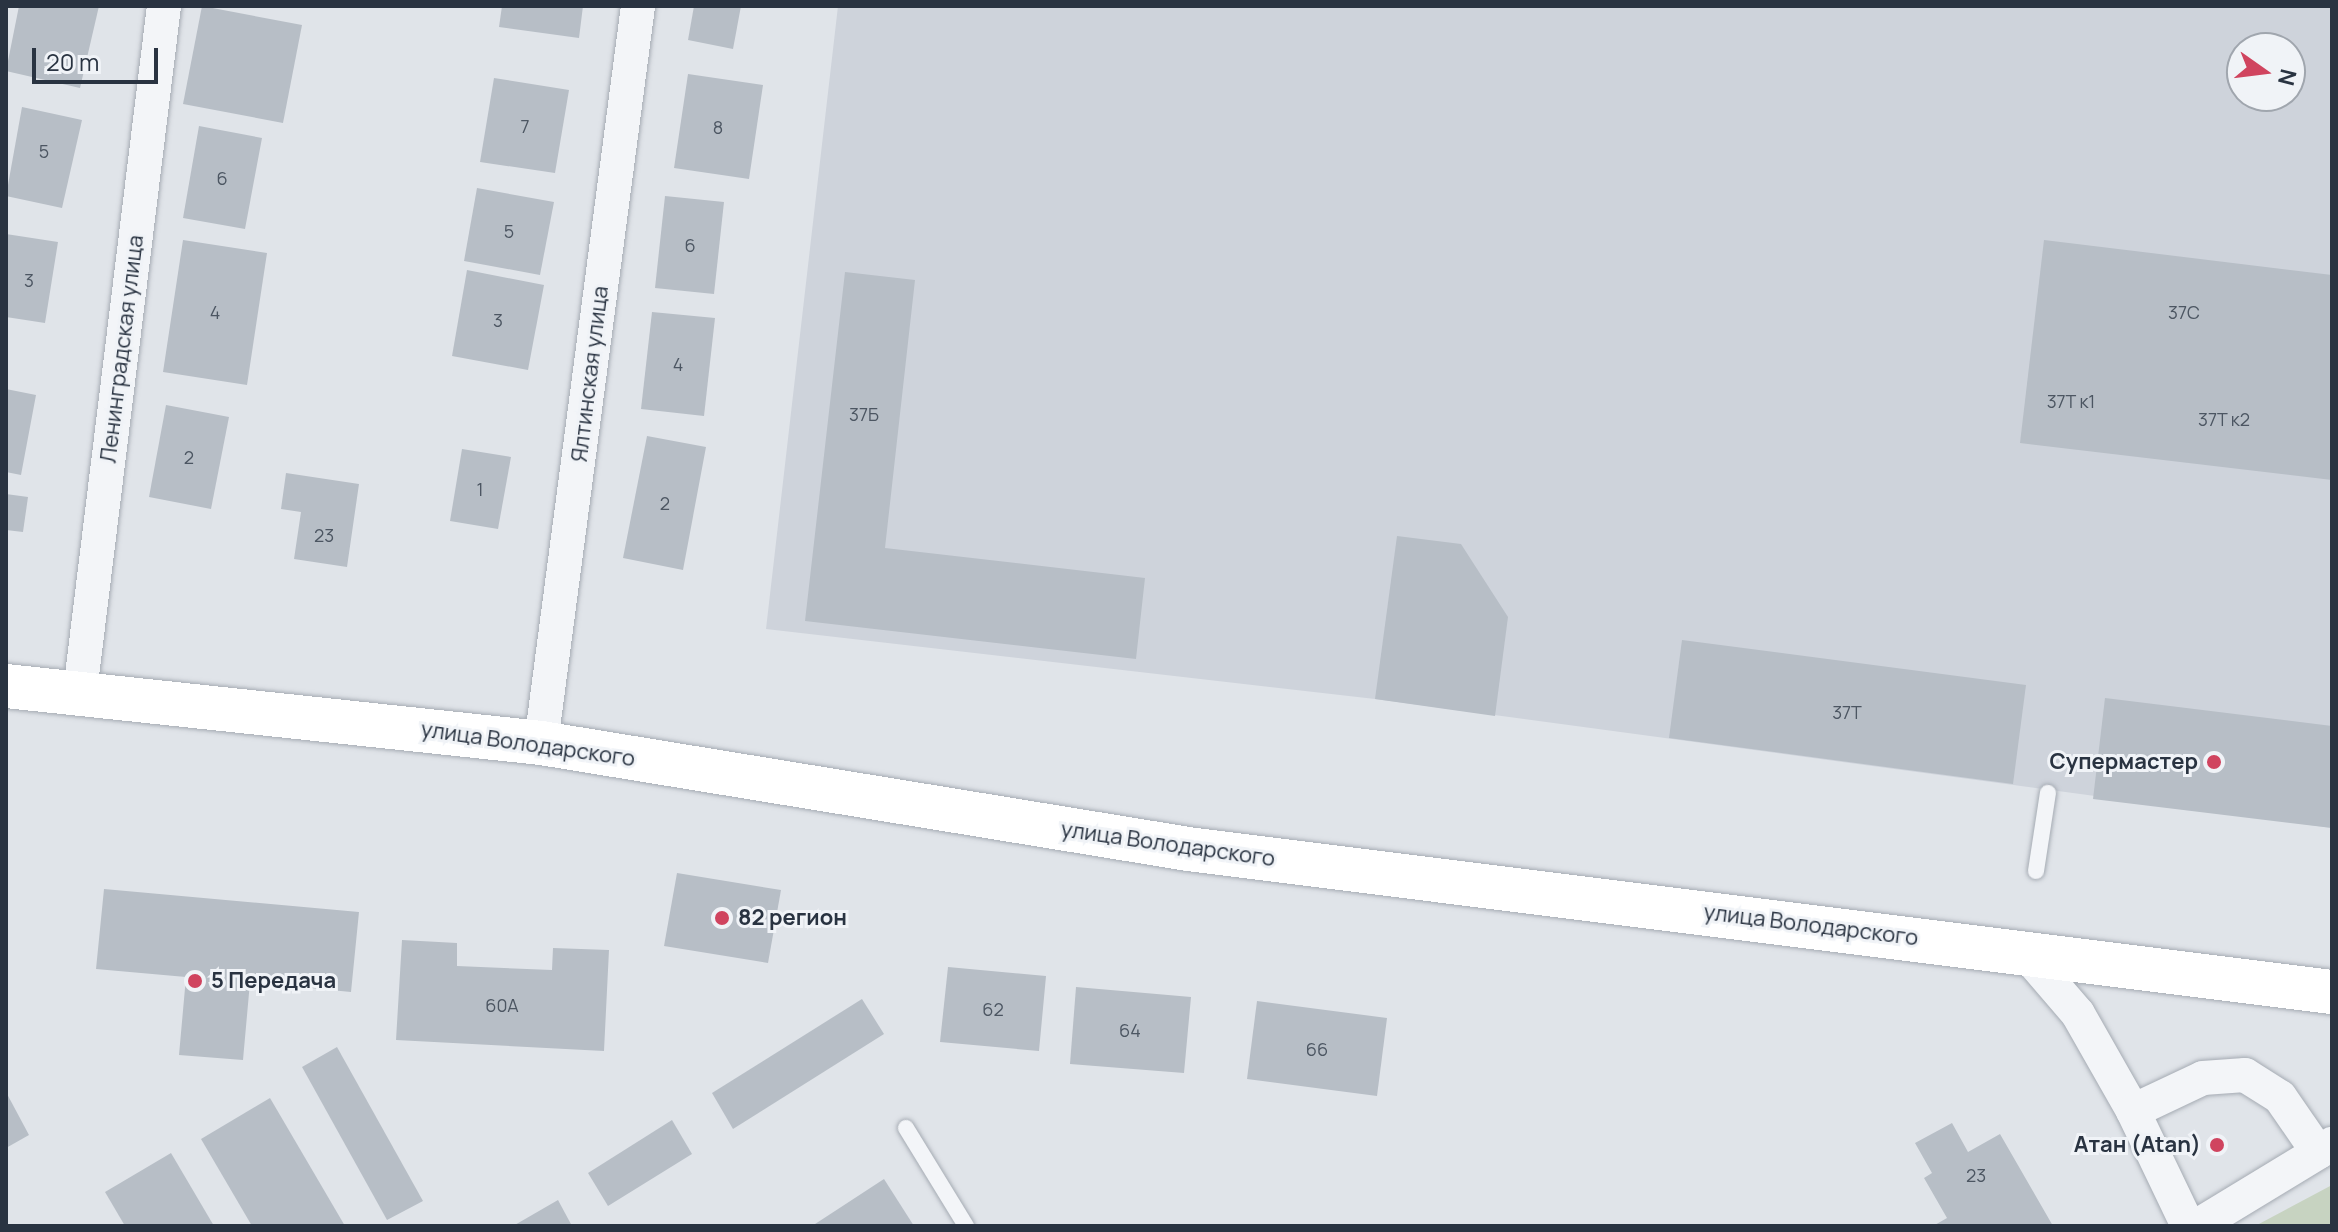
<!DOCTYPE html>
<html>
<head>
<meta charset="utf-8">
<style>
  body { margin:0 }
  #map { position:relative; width:2338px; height:1232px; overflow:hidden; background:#e0e4e9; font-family:Manrope,sans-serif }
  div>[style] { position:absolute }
  .built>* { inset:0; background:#ced3db }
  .green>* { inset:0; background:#c7d3c1 }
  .building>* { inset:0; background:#b7bec6 }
  .roads { filter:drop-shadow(0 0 2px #a5abb3) drop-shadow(0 0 2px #a5abb3) }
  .lane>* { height:16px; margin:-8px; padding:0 8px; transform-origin:8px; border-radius:8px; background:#f3f5f8 }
  .street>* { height:34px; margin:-17px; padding:0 17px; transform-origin:17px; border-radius:17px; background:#f3f5f8 }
  .secondary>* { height:44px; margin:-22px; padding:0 22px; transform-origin:22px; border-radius:22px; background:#fff }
  .dots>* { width:22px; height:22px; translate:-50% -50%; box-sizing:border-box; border:4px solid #f0f3f7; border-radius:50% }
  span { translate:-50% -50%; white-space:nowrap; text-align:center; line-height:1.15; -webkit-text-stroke:6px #f0f3f7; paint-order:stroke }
  .number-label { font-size:18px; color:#4c5662 }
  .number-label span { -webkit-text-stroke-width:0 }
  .street-label { font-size:22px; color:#293341 }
  .poi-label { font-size:22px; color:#293341; font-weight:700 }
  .right { translate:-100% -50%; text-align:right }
  .left { translate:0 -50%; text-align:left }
  .frame { position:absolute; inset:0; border:8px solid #293341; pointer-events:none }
  .north { position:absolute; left:2226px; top:32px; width:80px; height:80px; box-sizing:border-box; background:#f0f3f7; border:2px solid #a0a6ae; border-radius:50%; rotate:104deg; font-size:22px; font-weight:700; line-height:32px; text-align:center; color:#293341 }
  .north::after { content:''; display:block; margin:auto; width:28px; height:36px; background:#d0445f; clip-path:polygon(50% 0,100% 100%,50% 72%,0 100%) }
  .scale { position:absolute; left:32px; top:48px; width:126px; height:36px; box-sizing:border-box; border:4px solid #293341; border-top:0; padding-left:10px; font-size:24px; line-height:28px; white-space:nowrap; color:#293341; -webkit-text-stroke:6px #f0f3f7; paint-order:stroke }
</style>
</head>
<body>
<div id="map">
  <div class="built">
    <i style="clip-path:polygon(evenodd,838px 6px,2332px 6px,2332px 828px,1375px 699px,766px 629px,838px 6px,2242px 48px,2290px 48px,2290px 96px,2242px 96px,2242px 48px)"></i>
  </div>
  <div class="green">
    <i style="clip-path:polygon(2332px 1185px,2332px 1226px,2255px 1226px,2257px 1225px)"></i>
  </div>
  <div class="building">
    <i style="clip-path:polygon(19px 6px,99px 6px,80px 88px,6px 71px)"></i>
    <i style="clip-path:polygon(202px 6px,302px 25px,283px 123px,183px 104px)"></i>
    <i style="clip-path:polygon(502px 6px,583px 6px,579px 38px,499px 27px)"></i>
    <i style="clip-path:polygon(694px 6px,741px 6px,733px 49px,688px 40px)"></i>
    <i style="clip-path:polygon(688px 74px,763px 85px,749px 179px,674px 168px)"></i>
    <i style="clip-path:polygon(494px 78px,569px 90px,555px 173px,480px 162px)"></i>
    <i style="clip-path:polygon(22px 107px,82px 120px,62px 208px,6px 196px)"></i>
    <i style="clip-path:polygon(199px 126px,262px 138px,245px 229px,183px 218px)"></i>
    <i style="clip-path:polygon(477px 188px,554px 202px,540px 275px,464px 261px)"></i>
    <i style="clip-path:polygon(665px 196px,724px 202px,714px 294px,655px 288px)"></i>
    <i style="clip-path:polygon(6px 234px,58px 242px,45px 323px,6px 317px)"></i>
    <i style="clip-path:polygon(183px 240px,267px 253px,247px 385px,163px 372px)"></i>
    <i style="clip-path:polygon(2044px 240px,2332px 275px,2332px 480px,2020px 443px)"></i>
    <i style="clip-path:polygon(467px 270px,544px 285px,528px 370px,452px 356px)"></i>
    <i style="clip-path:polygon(845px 272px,915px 280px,885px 548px,1145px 578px,1136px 659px,805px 621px)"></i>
    <i style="clip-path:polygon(652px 312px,715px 318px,704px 416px,641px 409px)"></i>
    <i style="clip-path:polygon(6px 389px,36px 395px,21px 475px,6px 472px)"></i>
    <i style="clip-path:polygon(166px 405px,229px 417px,211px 509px,149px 497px)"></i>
    <i style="clip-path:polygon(647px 436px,706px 447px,683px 570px,623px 558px)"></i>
    <i style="clip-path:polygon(462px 449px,511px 457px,498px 529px,450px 521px)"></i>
    <i style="clip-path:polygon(286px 473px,359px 484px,347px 567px,294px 559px,301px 512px,281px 509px)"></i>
    <i style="clip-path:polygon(6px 494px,28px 497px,23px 532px,6px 530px)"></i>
    <i style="clip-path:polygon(1397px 536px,1461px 544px,1508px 617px,1495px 716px,1375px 699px)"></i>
    <i style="clip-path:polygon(1682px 640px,2026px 685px,2013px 784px,1669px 738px)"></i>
    <i style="clip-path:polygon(2105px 698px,2332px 726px,2332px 828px,2093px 799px)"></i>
    <i style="clip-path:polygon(677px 873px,781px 890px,768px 963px,664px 946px)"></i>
    <i style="clip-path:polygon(104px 889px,359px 912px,351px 992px,250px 982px,243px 1060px,179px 1055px,186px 977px,96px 969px)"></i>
    <i style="clip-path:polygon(402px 940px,457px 943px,457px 966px,552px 970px,553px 948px,609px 950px,604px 1051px,396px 1040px)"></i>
    <i style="clip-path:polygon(948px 967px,1046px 976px,1039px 1051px,940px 1042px)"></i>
    <i style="clip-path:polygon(1076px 987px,1191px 997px,1184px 1073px,1070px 1064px)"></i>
    <i style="clip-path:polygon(862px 999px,884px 1034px,733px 1129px,712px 1093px)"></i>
    <i style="clip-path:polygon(1257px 1001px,1387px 1018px,1377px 1096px,1247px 1079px)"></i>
    <i style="clip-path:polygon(337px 1047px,423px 1201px,387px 1220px,302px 1067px)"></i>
    <i style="clip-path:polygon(6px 1092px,29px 1135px,6px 1148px)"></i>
    <i style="clip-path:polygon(270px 1098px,345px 1226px,252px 1226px,201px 1139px)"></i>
    <i style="clip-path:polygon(672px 1120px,692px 1154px,608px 1206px,588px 1173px)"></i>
    <i style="clip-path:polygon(1952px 1123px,1968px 1152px,2000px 1134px,2053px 1226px,1933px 1226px,1947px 1218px,1924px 1178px,1932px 1173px,1915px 1143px)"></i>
    <i style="clip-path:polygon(171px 1153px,214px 1226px,125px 1226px,105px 1192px)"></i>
    <i style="clip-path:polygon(884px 1179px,914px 1226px,812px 1226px)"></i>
    <i style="clip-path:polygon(558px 1200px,572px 1226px,513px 1226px)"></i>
  </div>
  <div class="roads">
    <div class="lane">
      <i style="left:2036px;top:871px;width:79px;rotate:-81.3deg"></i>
      <i style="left:906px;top:1128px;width:115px;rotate:58.5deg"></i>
    </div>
    <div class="street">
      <i style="left:80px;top:692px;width:691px;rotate:-83.02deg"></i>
      <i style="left:541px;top:743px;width:743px;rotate:-82.5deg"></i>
      <i style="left:2023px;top:950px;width:84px;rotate:49.3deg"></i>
      <i style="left:2078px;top:1014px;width:112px;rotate:60.4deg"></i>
      <i style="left:2133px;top:1111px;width:127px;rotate:64.4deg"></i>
      <i style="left:2133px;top:1111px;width:77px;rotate:-25.2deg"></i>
      <i style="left:2203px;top:1078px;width:42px;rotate:-4.1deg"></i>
      <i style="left:2245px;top:1075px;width:41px;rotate:32.2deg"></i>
      <i style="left:2280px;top:1097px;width:67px;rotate:55.4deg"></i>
      <i style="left:2197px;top:1226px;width:158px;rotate:-31.3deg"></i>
    </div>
    <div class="secondary">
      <i style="left:6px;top:686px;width:538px;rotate:6.08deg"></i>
      <i style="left:541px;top:743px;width:656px;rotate:9.3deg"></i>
      <i style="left:1188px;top:849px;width:1153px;rotate:7.13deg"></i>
    </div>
  </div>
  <div class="dots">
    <i style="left:2214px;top:762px;background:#d0445f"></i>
    <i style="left:722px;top:918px;background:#d0445f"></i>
    <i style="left:195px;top:981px;background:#d0445f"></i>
    <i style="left:2217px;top:1145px;background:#d0445f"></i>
  </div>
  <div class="number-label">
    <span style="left:525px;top:126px">7</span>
    <span style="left:718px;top:127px">8</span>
    <span style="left:44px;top:151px">5</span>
    <span style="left:222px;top:178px">6</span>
    <span style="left:509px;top:231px">5</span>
    <span style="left:690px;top:245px">6</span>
    <span style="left:29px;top:280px">3</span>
    <span style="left:215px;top:312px">4</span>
    <span style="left:2184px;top:312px">37С</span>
    <span style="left:498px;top:320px">3</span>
    <span style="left:678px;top:364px">4</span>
    <span style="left:2071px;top:401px">37Т к1</span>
    <span style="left:864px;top:414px">37Б</span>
    <span style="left:2224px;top:419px">37Т к2</span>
    <span style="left:189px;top:457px">2</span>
    <span style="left:480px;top:489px">1</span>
    <span style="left:665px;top:503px">2</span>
    <span style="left:324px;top:535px">23</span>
    <span style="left:1847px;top:712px">37Т</span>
    <span style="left:502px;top:1005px">60А</span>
    <span style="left:993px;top:1009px">62</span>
    <span style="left:1130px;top:1030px">64</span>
    <span style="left:1317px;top:1049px">66</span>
    <span style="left:1976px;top:1175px">23</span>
  </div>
  <div class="street-label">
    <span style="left:122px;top:349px;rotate:-83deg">Ленинградская улица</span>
    <span style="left:590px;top:374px;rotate:-83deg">Ялтинская улица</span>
    <span style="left:528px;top:744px;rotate:8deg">улица Володарского</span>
    <span style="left:1168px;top:844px;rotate:8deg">улица Володарского</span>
    <span style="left:1811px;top:925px;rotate:7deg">улица Володарского</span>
  </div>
  <div class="poi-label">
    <span class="right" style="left:2198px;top:762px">Супермастер</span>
    <span class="left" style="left:738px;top:918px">82 регион</span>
    <span class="left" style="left:211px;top:981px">5 Передача</span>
    <span class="right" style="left:2201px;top:1145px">Атан (Atan)</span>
  </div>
  <div class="frame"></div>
  <div class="north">N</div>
  <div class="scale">20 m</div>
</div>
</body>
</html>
